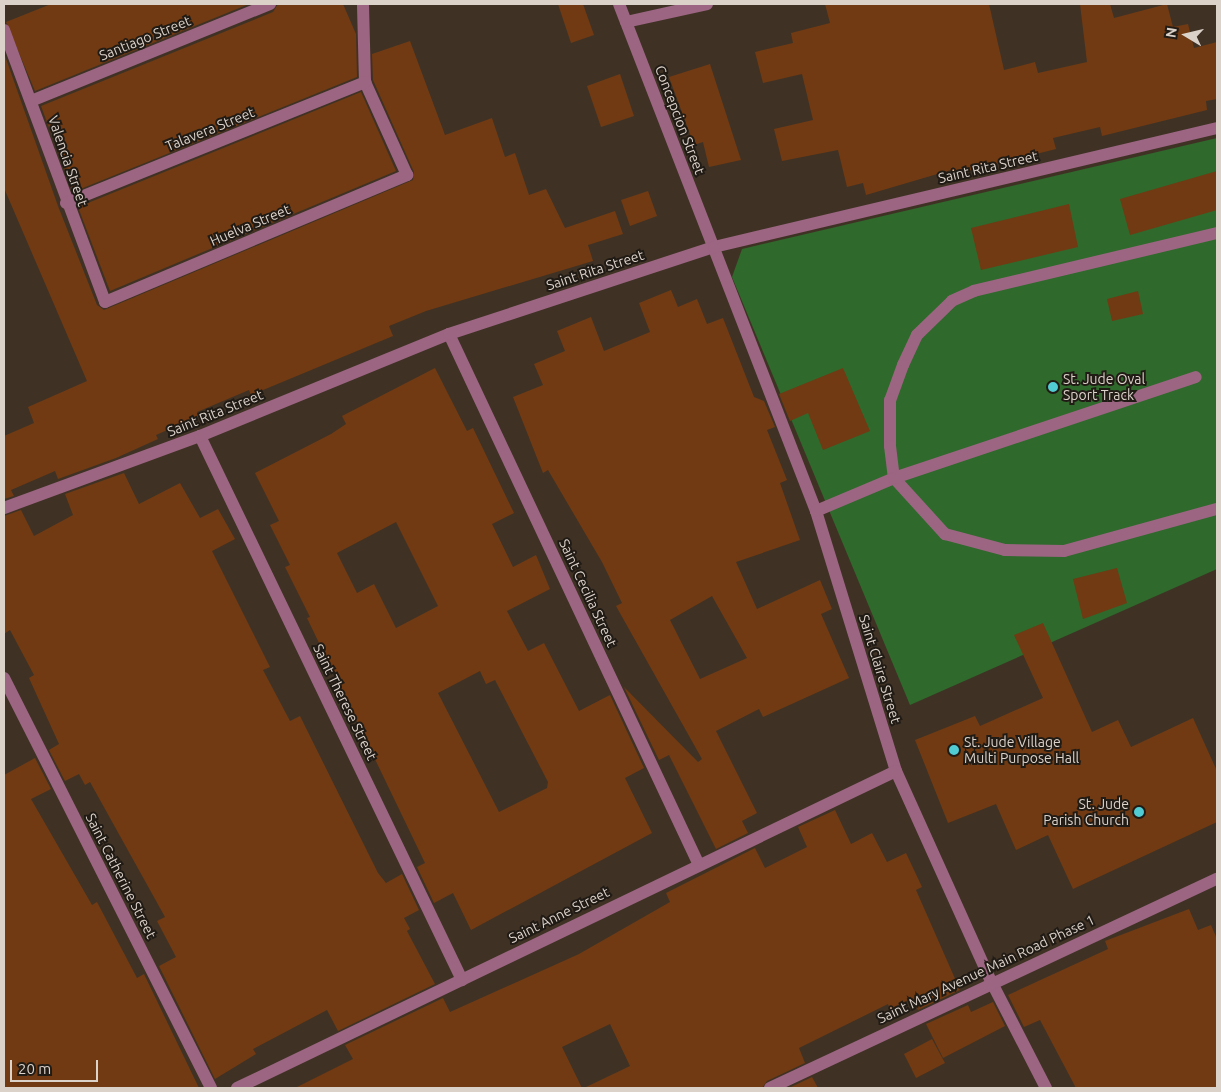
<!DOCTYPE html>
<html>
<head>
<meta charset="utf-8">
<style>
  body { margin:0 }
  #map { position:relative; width:1221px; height:1092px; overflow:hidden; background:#3f3225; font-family:Ubuntu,sans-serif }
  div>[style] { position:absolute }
  .green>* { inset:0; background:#2f692c }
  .building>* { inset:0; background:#713a12 }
  .minor>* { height:12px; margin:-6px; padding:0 6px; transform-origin:6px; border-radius:6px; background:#9c6582 }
  .dots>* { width:14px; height:14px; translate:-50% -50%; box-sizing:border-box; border:2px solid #211b15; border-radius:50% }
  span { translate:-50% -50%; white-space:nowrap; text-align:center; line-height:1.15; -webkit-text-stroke:4px #211b15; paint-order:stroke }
  .street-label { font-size:14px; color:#dbd2ca }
  .poi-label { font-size:14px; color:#dbd2ca }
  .left { translate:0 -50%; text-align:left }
  .right { translate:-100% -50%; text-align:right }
  .frame { position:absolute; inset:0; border:5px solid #dbd2ca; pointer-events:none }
  .north { position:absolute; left:1161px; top:10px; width:50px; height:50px; -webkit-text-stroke:4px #211b15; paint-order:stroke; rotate:279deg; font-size:14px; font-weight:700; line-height:20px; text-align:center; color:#dbd2ca }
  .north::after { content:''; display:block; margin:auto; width:18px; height:22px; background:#dbd2ca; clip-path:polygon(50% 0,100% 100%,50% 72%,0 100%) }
  .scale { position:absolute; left:10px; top:1060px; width:88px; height:22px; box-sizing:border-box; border:2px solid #dbd2ca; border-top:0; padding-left:6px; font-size:15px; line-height:18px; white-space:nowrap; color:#dbd2ca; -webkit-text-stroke:4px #211b15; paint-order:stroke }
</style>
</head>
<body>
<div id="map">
  <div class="green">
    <i style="clip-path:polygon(1217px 138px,1217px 569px,910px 705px,732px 277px,742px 249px)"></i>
  </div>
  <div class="building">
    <i style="clip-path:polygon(51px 4px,249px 4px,35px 91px,6px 22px)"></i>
    <i style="clip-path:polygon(278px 4px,343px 4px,356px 34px,357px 77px,73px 192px,41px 106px,273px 12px)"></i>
    <i style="clip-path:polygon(558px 4px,583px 4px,594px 35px,571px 43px)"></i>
    <i style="clip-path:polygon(825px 4px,989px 4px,1004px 70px,1035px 62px,1038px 73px,1087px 62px,1080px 4px,1110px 4px,1114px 18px,1167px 4px,1173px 27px,1188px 24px,1194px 48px,1217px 42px,1217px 99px,1206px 101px,1207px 110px,1102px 136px,1100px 127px,1053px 138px,1056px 149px,952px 175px,951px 170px,866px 195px,863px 183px,847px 187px,838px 150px,782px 161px,774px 129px,813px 120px,802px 74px,763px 83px,755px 52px,793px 43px,791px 33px,830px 23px)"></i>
    <i style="clip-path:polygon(410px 41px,445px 135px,492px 118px,505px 157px,515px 153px,529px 195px,546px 189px,565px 228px,615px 211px,623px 234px,588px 245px,593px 261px,426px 311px,389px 326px,393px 336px,251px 395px,249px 390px,197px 412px,199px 416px,156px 435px,158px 439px,116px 458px,58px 479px,55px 471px,11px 490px,14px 496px,4px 499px,4px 436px,34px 423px,28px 407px,87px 381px,4px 188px,4px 53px,58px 206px,97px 305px,104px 310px,413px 180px,414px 172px,373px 80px,372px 54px)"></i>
    <i style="clip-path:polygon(710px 64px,741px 160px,709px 167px,703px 142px,694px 145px,669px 77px)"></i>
    <i style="clip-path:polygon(620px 74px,634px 116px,601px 127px,587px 86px)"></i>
    <i style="clip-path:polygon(361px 92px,396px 171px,110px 291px,78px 207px)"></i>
    <i style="clip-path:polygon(1217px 171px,1217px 210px,1130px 235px,1120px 199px)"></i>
    <i style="clip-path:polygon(648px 191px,657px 216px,630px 226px,621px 200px)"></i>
    <i style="clip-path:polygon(1069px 204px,1078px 247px,981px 270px,971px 228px)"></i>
    <i style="clip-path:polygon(evenodd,671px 290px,678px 307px,697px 299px,707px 324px,723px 318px,754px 397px,764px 401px,775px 427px,767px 430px,787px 480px,780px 483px,800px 540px,736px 562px,757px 609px,820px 580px,832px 609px,821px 614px,849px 678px,763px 717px,759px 709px,716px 731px,757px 813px,742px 821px,748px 833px,716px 849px,669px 755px,659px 760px,624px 687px,698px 762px,702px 759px,616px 606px,622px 603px,602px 562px,548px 470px,543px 473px,513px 397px,543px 385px,534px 364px,565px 351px,557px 331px,591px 317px,604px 351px,650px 332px,639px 303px,671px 290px,712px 596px,747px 658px,700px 679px,670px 620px,712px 596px)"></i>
    <i style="clip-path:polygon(1138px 291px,1143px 314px,1112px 321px,1107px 299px)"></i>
    <i style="clip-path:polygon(evenodd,435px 368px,467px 431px,473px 428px,514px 513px,492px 524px,513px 567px,536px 555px,550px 589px,507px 611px,528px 651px,544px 643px,579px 711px,610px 695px,644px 768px,625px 778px,652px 833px,471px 930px,453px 893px,434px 903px,417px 867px,425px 863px,307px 618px,310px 617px,285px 567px,290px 565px,270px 525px,279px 521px,255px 473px,331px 434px,346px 424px,342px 416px,435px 368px,396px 522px,438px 606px,396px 628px,374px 584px,357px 593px,337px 553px,396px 522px,435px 368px,480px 671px,486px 684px,495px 680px,548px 782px,547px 788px,499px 812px,438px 693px,480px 671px)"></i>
    <i style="clip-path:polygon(843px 368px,870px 431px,823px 450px,808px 413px,790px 421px,779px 394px)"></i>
    <i style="clip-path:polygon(124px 473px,139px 504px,180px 483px,200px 518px,218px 509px,235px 539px,212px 551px,270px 667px,263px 670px,290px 721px,300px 716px,378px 873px,386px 883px,402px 874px,419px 910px,404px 918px,410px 929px,407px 931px,435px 984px,338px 1031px,327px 1010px,253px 1049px,256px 1054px,215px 1079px,159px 966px,176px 957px,157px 921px,165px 917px,90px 782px,85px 785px,79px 774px,65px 781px,49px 750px,59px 744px,29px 678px,34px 675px,10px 630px,4px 634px,4px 516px,21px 510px,34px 536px,73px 515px,65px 494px)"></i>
    <i style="clip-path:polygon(1117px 568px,1127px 603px,1083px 619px,1073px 579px)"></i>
    <i style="clip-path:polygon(1043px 623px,1092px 732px,1118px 720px,1131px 747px,1193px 718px,1217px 771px,1217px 822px,1073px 889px,1048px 835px,1016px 850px,996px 804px,948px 823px,915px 740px,975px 716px,980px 726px,1043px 698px,1014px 635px)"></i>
    <i style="clip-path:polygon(35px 758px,51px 789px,31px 799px,92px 905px,97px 902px,137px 978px,144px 974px,199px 1088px,4px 1088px,4px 775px)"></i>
    <i style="clip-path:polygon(835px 810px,851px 844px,872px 833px,887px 862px,906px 853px,922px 887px,916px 890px,960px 990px,918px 1010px,912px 998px,890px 1009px,888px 1004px,799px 1048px,805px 1063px,767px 1081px,762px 1088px,584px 1088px,630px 1066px,610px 1024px,562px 1047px,582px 1088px,295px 1088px,353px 1059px,345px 1045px,443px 998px,450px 1012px,579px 954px,670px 902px,666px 893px,755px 848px,765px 868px,807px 847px,798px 827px)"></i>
    <i style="clip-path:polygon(1189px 909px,1198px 930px,1211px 925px,1217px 939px,1217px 1088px,1076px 1088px,1040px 1020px,1024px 1027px,1008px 995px,1108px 949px,1105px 941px)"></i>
    <i style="clip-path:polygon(993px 1002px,1005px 1026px,943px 1058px,926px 1024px,968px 1005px,971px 1012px)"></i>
    <i style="clip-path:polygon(932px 1039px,945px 1063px,916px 1078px,904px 1054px)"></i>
    <i style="clip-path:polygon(812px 1077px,818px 1088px,789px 1088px)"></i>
  </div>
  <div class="minor">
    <i style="left:619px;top:4px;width:544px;rotate:68.77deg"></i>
    <i style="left:816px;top:511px;width:272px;rotate:72.9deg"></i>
    <i style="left:896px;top:771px;width:230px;rotate:65.7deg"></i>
    <i style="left:991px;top:981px;width:120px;rotate:62.8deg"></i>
    <i style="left:626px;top:22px;width:83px;rotate:-12.5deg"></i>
    <i style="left:4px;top:30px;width:290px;rotate:69.6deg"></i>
    <i style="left:105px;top:302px;width:328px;rotate:-22.8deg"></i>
    <i style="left:407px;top:175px;width:102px;rotate:-114.3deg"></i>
    <i style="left:365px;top:82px;width:78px;rotate:-91.5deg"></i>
    <i style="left:31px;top:101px;width:258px;rotate:-22.1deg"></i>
    <i style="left:66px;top:203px;width:323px;rotate:-22deg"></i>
    <i style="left:1217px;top:233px;width:250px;rotate:166.6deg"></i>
    <i style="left:974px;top:291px;width:24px;rotate:156deg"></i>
    <i style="left:952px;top:301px;width:49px;rotate:135.8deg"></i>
    <i style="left:917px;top:335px;width:33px;rotate:115deg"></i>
    <i style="left:903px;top:365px;width:37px;rotate:110deg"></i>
    <i style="left:890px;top:400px;width:46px;rotate:90deg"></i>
    <i style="left:890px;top:446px;width:32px;rotate:83deg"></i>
    <i style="left:894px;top:478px;width:76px;rotate:47.7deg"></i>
    <i style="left:945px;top:534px;width:62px;rotate:14.9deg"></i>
    <i style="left:1005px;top:550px;width:59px;rotate:1deg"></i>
    <i style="left:1064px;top:551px;width:159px;rotate:-15.4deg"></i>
    <i style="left:449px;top:334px;width:585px;rotate:64.79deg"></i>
    <i style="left:200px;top:436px;width:604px;rotate:64.28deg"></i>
    <i style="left:4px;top:508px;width:209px;rotate:-20.2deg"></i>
    <i style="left:200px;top:436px;width:269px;rotate:-22.3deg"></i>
    <i style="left:449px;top:334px;width:279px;rotate:-18.2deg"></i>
    <i style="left:714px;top:247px;width:517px;rotate:-13.31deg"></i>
    <i style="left:816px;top:511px;width:85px;rotate:-22.9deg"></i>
    <i style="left:894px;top:478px;width:318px;rotate:-18.5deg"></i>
    <i style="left:4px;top:678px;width:459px;rotate:63.2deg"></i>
    <i style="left:237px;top:1088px;width:731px;rotate:-25.69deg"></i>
    <i style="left:770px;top:1088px;width:493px;rotate:-25.1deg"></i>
  </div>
  <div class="dots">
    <i style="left:1053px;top:387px;background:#51ccd2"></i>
    <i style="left:954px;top:750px;background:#51ccd2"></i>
    <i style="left:1139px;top:812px;background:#51ccd2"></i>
  </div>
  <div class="street-label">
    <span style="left:145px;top:38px;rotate:-22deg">Santiago Street</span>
    <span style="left:680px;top:120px;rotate:69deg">Concepcion Street</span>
    <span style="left:210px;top:129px;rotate:-22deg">Talavera Street</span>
    <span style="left:68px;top:161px;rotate:71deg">Valencia Street</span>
    <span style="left:988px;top:167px;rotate:-13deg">Saint Rita Street</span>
    <span style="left:250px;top:225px;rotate:-23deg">Huelva Street</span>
    <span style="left:595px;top:270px;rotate:-18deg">Saint Rita Street</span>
    <span style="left:215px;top:413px;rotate:-22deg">Saint Rita Street</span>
    <span style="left:588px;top:593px;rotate:65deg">Saint Cecilia Street</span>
    <span style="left:880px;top:669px;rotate:73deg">Saint Claire Street</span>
    <span style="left:345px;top:702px;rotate:64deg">Saint Therese Street</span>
    <span style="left:121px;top:876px;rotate:63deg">Saint Catherine Street</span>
    <span style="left:559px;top:915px;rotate:-26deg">Saint Anne Street</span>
    <span style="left:986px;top:969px;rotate:-25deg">Saint Mary Avenue Main Road Phase 1</span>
  </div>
  <div class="poi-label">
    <span class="left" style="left:1063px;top:387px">St. Jude Oval<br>Sport Track</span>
    <span class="left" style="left:964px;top:750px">St. Jude Village<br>Multi Purpose Hall</span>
    <span class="right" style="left:1129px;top:812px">St. Jude<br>Parish Church</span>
  </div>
  <div class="frame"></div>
  <div class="north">N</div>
  <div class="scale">20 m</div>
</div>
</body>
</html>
